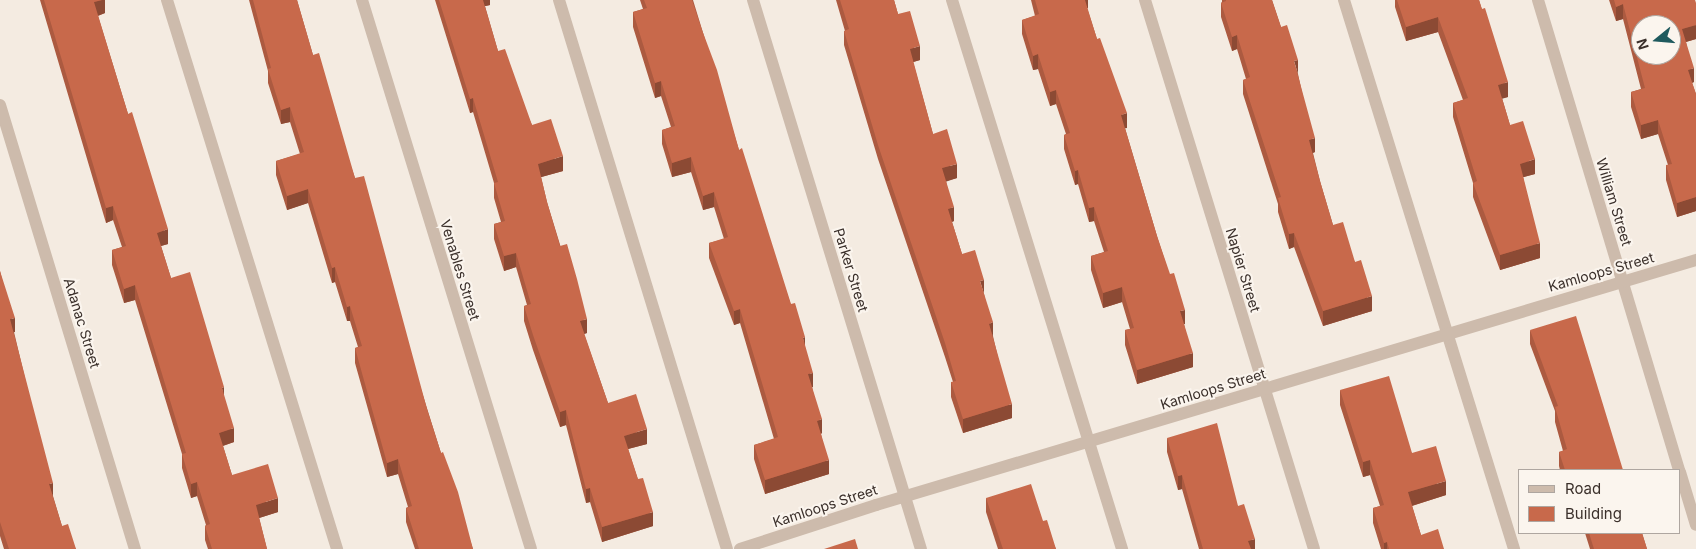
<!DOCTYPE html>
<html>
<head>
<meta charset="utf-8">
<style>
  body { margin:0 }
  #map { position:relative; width:1696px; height:549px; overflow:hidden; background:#f4ebe1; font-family:Inter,sans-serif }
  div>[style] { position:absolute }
  .minor>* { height:12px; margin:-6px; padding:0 6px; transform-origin:6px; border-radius:6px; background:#cdbbac }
  .wall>* { inset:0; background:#ac5a40 }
  .shaded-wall>* { inset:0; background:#8c4a34 }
  .building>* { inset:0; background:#c8694b }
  span { translate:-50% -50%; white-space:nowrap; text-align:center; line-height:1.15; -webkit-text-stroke:4px #fbf5ee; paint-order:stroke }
  .street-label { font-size:14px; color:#3b302b }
  .legend { position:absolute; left:1518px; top:469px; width:162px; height:65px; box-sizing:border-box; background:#fbf5ee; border:1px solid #aea6a0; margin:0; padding:6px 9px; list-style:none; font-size:15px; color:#3b302b }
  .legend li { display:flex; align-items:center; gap:10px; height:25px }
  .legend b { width:25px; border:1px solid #aea6a0 }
  .north { position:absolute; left:1631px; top:15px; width:50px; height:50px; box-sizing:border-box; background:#fbf5ee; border:1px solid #aea6a0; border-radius:50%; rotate:253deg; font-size:14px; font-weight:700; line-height:20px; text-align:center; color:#3b302b }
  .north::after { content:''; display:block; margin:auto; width:18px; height:22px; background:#1f5a5e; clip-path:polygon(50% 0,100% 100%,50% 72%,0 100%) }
</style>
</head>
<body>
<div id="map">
  <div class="minor">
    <i style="left:167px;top:0;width:575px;rotate:72.79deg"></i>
    <i style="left:362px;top:0;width:574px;rotate:72.89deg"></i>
    <i style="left:559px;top:0;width:574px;rotate:72.99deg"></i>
    <i style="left:753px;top:0;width:574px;rotate:72.99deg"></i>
    <i style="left:952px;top:0;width:575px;rotate:72.79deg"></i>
    <i style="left:1145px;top:0;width:574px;rotate:72.89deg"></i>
    <i style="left:1344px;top:0;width:575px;rotate:72.79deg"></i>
    <i style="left:1538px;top:0;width:491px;rotate:73.3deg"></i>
    <i style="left:0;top:105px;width:464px;rotate:73.1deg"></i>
    <i style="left:1680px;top:472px;width:55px;rotate:73.2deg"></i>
    <i style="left:740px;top:549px;width:143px;rotate:-17.9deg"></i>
    <i style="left:876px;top:505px;width:856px;rotate:-16.64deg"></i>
  </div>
  <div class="wall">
    <i style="clip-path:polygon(40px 0,105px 0,105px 13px,98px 16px,168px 244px,161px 246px,171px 278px,224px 397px,234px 442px,223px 446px,232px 475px,278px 512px,259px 518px,267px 549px,208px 549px,205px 540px,205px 526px,206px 525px,197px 496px,191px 498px,182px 468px,182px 454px,135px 300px,124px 303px,112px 265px,112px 250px,122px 247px,113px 220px,106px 223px)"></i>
    <i style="clip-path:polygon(249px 0,297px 0,313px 55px,355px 178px,441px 453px,473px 549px,415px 549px,406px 522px,406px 508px,408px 507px,398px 474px,387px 477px,355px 363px,355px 348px,358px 347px,350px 321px,347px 321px,335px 282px,332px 283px,308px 203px,287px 210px,276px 175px,276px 161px,300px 154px,290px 122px,281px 124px,268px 83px,268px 71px)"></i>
    <i style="clip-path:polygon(435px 0,490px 0,490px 5px,485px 6px,498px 51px,532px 125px,563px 171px,541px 177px,547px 202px,587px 333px,584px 334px,608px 403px,647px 444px,628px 449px,653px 526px,602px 542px,590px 502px,586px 503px,566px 425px,560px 427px,533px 350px,524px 321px,524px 306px,527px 305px,516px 267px,504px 271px,494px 239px,494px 224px,501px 222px,494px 198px,494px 183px,473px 112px,470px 113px)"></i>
    <i style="clip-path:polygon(640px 0,694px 0,693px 0,739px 150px,805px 347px,813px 387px,812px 387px,822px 433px,821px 434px,829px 474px,765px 494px,754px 459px,754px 445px,774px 439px,740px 323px,734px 325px,709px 258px,709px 243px,724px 239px,714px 207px,703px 210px,691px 172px,672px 177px,662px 144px,662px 130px,671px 127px,661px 96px,655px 98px,633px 27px,633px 12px,643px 9px)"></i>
    <i style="clip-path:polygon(836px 0,894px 0,898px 14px,920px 60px,913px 62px,933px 134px,957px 178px,946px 181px,954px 221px,952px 222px,962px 254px,984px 294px,993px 336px,1012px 418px,963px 433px,951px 397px,951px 382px,953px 382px,945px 357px,878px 159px,844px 45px,844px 31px,845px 31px)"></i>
    <i style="clip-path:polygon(1031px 0,1088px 0,1088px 8px,1087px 8px,1097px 39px,1127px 128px,1125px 128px,1157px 236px,1185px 324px,1184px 324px,1193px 367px,1137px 384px,1125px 345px,1125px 330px,1130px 329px,1122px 302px,1103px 308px,1091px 270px,1091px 256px,1104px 252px,1094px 221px,1089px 222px,1078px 184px,1075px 185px,1064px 149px,1064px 135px,1066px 134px,1056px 104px,1050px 106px,1038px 69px,1033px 70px,1022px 34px,1022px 20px,1035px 16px)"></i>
    <i style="clip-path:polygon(1222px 0,1272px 0,1281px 27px,1298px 74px,1315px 152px,1313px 153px,1320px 181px,1333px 225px,1355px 262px,1372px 311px,1323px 326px,1294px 247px,1289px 249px,1278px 212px,1278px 204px,1243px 94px,1243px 80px,1246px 79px,1237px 49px,1232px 51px,1221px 17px,1221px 3px,1222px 2px)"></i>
    <i style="clip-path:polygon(1395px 0,1479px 0,1508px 97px,1502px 98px,1510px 125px,1535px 174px,1523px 177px,1540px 258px,1500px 270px,1473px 197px,1473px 183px,1453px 117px,1453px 103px,1463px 100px,1438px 32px,1406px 41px,1395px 7px)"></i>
    <i style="clip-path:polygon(1609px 0,1695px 0,1696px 39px,1686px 42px,1694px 82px,1692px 83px,1696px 94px,1696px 211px,1677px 217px,1666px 180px,1666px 165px,1668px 165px,1658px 134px,1641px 139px,1631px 107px,1631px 92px,1641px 89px,1623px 19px,1616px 21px)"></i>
    <i style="clip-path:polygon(0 271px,15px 332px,14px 332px,53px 496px,62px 526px,76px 549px,4px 549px,0 536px)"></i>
    <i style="clip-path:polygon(1530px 330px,1623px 470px,1560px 470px,1559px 466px,1559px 452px,1563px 451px,1555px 422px,1555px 411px,1530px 344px)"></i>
    <i style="clip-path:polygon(1340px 390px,1412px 453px,1446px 495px,1412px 506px,1421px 535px,1444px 549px,1381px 549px,1373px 523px,1373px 508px,1380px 506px,1370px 475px,1363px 477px,1340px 405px)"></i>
    <i style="clip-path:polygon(1167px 438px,1238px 506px,1255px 549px,1199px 549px,1182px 489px,1178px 490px,1167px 452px)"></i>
    <i style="clip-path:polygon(986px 498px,1043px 521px,1056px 549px,998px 549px,986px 512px)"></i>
    <i style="clip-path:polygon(1585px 533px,1642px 533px,1647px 549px,1590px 549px)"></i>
  </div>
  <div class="shaded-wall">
    <i style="clip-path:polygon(102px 0,105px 0,105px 13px,94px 17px,94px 2px)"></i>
    <i style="clip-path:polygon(481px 0,490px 0,490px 5px,481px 7px)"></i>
    <i style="clip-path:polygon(1083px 0,1088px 0,1088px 8px,1083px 9px)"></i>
    <i style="clip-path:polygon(1623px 4px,1623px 19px,1616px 21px,1616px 7px)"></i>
    <i style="clip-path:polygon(1438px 17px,1438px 32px,1406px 41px,1406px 27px)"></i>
    <i style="clip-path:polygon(1696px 25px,1696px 39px,1682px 43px,1682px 29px)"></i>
    <i style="clip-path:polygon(1237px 35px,1237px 49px,1232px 51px,1232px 37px)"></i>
    <i style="clip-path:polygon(920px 46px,920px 60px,910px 63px,910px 49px)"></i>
    <i style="clip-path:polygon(1038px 54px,1038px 69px,1033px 70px,1033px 56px)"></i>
    <i style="clip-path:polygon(1298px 60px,1298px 74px,1294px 61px)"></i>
    <i style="clip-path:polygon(1694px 68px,1694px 82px,1688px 84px,1688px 70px)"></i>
    <i style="clip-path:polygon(661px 81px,661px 96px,655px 98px,655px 83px)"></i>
    <i style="clip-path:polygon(1508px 82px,1508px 97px,1498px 100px,1498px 85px)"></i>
    <i style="clip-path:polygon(1056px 90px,1056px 104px,1050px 106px,1050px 92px)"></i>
    <i style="clip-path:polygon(473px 98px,473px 112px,470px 113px,470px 99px)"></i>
    <i style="clip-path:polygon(290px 107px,290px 122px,281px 124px,281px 110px)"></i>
    <i style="clip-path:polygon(1127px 113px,1127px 128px,1121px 129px,1121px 115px)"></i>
    <i style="clip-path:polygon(1658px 120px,1658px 134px,1641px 139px,1641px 125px)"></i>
    <i style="clip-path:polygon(1315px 138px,1315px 152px,1309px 154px,1309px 140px)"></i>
    <i style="clip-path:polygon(563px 156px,563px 171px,538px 178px,538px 164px)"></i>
    <i style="clip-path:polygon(691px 157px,691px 172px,672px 177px,672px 163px)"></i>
    <i style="clip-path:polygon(1535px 159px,1535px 174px,1520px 178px,1520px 164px)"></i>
    <i style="clip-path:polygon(957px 164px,957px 178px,942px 183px,942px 168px)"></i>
    <i style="clip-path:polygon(1078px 170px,1078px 184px,1075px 185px,1075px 171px)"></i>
    <i style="clip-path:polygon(308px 189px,308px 203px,287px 210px,287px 196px)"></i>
    <i style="clip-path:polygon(714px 192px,714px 207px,703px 210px,703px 196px)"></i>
    <i style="clip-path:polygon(1696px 197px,1696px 211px,1677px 217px,1677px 203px)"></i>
    <i style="clip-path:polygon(113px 206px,113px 220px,106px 223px,106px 208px)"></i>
    <i style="clip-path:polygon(954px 207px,954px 221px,948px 223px,948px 209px)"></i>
    <i style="clip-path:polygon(1094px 207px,1094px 221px,1089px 222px,1089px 208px)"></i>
    <i style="clip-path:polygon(168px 229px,168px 244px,157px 247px,157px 233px)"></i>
    <i style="clip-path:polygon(1294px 233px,1294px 247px,1289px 249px,1289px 234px)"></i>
    <i style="clip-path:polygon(1540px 243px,1540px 258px,1500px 270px,1500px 255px)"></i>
    <i style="clip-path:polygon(516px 253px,516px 267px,504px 271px,504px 256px)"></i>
    <i style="clip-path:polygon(335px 267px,335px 282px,332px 283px,332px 268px)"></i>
    <i style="clip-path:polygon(984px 280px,984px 294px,980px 281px)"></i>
    <i style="clip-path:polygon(135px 285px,135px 300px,124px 303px,124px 289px)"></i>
    <i style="clip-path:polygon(1122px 287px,1122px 302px,1103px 308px,1103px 293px)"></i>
    <i style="clip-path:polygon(1372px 296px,1372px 311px,1323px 326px,1323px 311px)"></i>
    <i style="clip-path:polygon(350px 306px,350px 321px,347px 321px,347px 307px)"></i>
    <i style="clip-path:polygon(740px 309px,740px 323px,734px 325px,734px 311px)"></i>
    <i style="clip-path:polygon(1185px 310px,1185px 324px,1180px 325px,1180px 311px)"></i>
    <i style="clip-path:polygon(15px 318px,15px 332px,10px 333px,10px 319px)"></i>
    <i style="clip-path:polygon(587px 319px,587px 333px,580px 335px,580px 321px)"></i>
    <i style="clip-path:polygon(993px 322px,993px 337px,989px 324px)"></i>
    <i style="clip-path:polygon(805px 337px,805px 352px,803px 338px)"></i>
    <i style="clip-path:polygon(1193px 353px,1193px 367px,1137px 384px,1137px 370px)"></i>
    <i style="clip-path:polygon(813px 373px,813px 387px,808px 389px,808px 374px)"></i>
    <i style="clip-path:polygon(224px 387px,224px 402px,222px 388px)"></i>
    <i style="clip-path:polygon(1012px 404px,1012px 418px,963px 433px,963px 419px)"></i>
    <i style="clip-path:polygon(566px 410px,566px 425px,560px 427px,560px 412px)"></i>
    <i style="clip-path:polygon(822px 419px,822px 433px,817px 435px,817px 421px)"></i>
    <i style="clip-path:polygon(234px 428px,234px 442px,219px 447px,219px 433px)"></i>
    <i style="clip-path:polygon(647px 429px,647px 444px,624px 450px,624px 436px)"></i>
    <i style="clip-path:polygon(398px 459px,398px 474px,387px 477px,387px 463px)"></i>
    <i style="clip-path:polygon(829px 460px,829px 474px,765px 494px,765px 480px)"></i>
    <i style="clip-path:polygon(1370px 460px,1370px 475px,1363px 477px,1363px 462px)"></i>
    <i style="clip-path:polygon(1182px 475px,1182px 489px,1178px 490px,1178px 476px)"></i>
    <i style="clip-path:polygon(1446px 481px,1446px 495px,1408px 507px,1408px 492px)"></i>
    <i style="clip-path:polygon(197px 482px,197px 496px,191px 498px,191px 484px)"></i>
    <i style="clip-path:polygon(53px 483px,53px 497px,49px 484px)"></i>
    <i style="clip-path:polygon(590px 488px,590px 502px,586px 503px,586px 489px)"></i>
    <i style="clip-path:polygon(278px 498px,278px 512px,256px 519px,256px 505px)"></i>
    <i style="clip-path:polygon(653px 512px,653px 526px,602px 542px,602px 527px)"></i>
    <i style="clip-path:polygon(1255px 539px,1255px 549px,1248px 549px,1248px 541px)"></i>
    <i style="clip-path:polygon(1387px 542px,1387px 549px,1384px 549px,1384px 543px)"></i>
  </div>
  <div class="building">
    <i style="clip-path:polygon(44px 0,102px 0,94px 2px,128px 114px,132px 112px,168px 229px,157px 233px,171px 278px,190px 272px,224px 387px,222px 388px,234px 428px,219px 433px,232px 475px,268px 464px,278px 498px,256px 505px,267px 549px,212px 549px,205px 526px,210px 524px,197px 482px,191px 484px,182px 454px,186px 453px,135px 285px,124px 289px,112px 250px,126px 246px,113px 206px,106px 208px)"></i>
    <i style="clip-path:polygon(253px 0,297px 0,313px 55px,319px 53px,355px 178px,364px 176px,427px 409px,441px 453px,443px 452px,458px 492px,473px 549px,419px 549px,406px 508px,412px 506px,398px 459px,387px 463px,355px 348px,362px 346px,350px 306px,347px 307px,335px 267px,332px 268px,308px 189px,287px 196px,276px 161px,304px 152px,290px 107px,281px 110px,268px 69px,271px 68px)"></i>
    <i style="clip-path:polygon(439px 0,483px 0,498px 51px,505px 49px,532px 125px,551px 119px,563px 156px,538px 164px,547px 202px,560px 246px,567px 244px,577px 279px,587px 319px,580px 321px,608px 403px,636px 394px,647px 429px,624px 436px,638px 479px,643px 478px,653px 512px,602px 527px,590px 488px,586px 489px,566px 410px,560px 412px,533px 335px,524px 306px,531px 304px,516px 253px,504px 256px,494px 224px,505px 221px,494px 183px,498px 182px,473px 98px,470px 99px)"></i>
    <i style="clip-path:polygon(644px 0,692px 0,702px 30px,717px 70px,739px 150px,742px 148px,791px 304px,795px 303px,805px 337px,803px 338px,813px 373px,808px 374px,822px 419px,817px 421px,829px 460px,765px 480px,754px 445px,778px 437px,740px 309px,734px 311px,709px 243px,728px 237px,714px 192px,703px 196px,691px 157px,672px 163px,662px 130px,675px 126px,661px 81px,655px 83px,633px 12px,647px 8px)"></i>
    <i style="clip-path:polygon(840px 0,894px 0,898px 14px,910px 11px,920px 46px,910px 49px,933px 134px,947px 129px,957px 164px,942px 168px,954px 207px,948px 209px,962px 254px,975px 250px,984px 280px,980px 281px,993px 322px,989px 324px,1012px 404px,963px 419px,951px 382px,956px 381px,945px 343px,878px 145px,844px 31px,849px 29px)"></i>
    <i style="clip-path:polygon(1035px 0,1085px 0,1097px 39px,1100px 38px,1127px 113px,1121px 115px,1157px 236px,1170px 274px,1174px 273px,1185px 310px,1180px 311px,1193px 353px,1137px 370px,1125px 330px,1134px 328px,1122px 287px,1103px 293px,1091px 256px,1108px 251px,1094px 207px,1089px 208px,1078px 170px,1075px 171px,1064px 135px,1070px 133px,1056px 90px,1050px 92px,1038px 54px,1033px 56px,1022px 20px,1039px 14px)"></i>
    <i style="clip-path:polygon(1226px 0,1272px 0,1281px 27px,1287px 25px,1298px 60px,1294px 61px,1315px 138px,1309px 140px,1320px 181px,1333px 225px,1343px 222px,1355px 262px,1361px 260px,1372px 296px,1323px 311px,1294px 233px,1289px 234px,1278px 198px,1281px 197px,1243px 80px,1250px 77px,1237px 35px,1232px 37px,1221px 3px,1226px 1px)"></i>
    <i style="clip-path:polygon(1397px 0,1479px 0,1482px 9px,1485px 8px,1508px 82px,1498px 85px,1510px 125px,1523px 121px,1535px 159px,1520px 164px,1540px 243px,1500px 255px,1473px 183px,1477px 181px,1453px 103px,1468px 98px,1438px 17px,1406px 27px)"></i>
    <i style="clip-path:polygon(evenodd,1614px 0,1695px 0,1696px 3px,1696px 25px,1682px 29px,1694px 68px,1688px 70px,1696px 94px,1696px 197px,1677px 203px,1666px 165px,1672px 164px,1658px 120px,1641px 125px,1631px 92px,1645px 88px,1623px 4px,1616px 7px,1614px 0,1641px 25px,1671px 25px,1671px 55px,1641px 55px,1641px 25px)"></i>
    <i style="clip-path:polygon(0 271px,15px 318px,10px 319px,53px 483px,49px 484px,62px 526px,68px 524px,76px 549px,9px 549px,0 522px)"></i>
    <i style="clip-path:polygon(1576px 316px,1623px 470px,1565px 470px,1559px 452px,1567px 449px,1555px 407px,1558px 406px,1530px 330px)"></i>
    <i style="clip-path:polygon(1389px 376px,1412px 453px,1436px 446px,1446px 481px,1408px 492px,1421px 535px,1438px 529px,1444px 549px,1389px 549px,1387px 542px,1384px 543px,1373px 508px,1384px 505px,1370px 460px,1363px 462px,1340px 390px)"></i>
    <i style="clip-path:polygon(1217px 423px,1238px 506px,1244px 504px,1255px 539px,1248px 541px,1251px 549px,1203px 549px,1182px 475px,1178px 476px,1167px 438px)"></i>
    <i style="clip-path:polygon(1031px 484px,1043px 521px,1047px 520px,1056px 549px,1003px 549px,986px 498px)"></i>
    <i style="clip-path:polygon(1589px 533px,1642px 533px,1647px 549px,1594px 549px)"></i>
    <i style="clip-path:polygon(855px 539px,858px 549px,824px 549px)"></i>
  </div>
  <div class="street-label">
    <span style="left:1614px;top:202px;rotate:73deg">William Street</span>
    <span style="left:460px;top:270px;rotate:73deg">Venables Street</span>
    <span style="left:851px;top:270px;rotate:73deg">Parker Street</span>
    <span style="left:1243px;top:270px;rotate:73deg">Napier Street</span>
    <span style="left:1601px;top:272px;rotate:-16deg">Kamloops Street</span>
    <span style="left:82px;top:323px;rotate:73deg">Adanac Street</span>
    <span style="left:1213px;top:389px;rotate:-17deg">Kamloops Street</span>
    <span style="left:825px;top:506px;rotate:-18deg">Kamloops Street</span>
  </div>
  <ul class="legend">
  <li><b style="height:6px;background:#cdbbac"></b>Road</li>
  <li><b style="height:14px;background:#c8694b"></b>Building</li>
  </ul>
  <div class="north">N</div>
</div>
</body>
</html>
